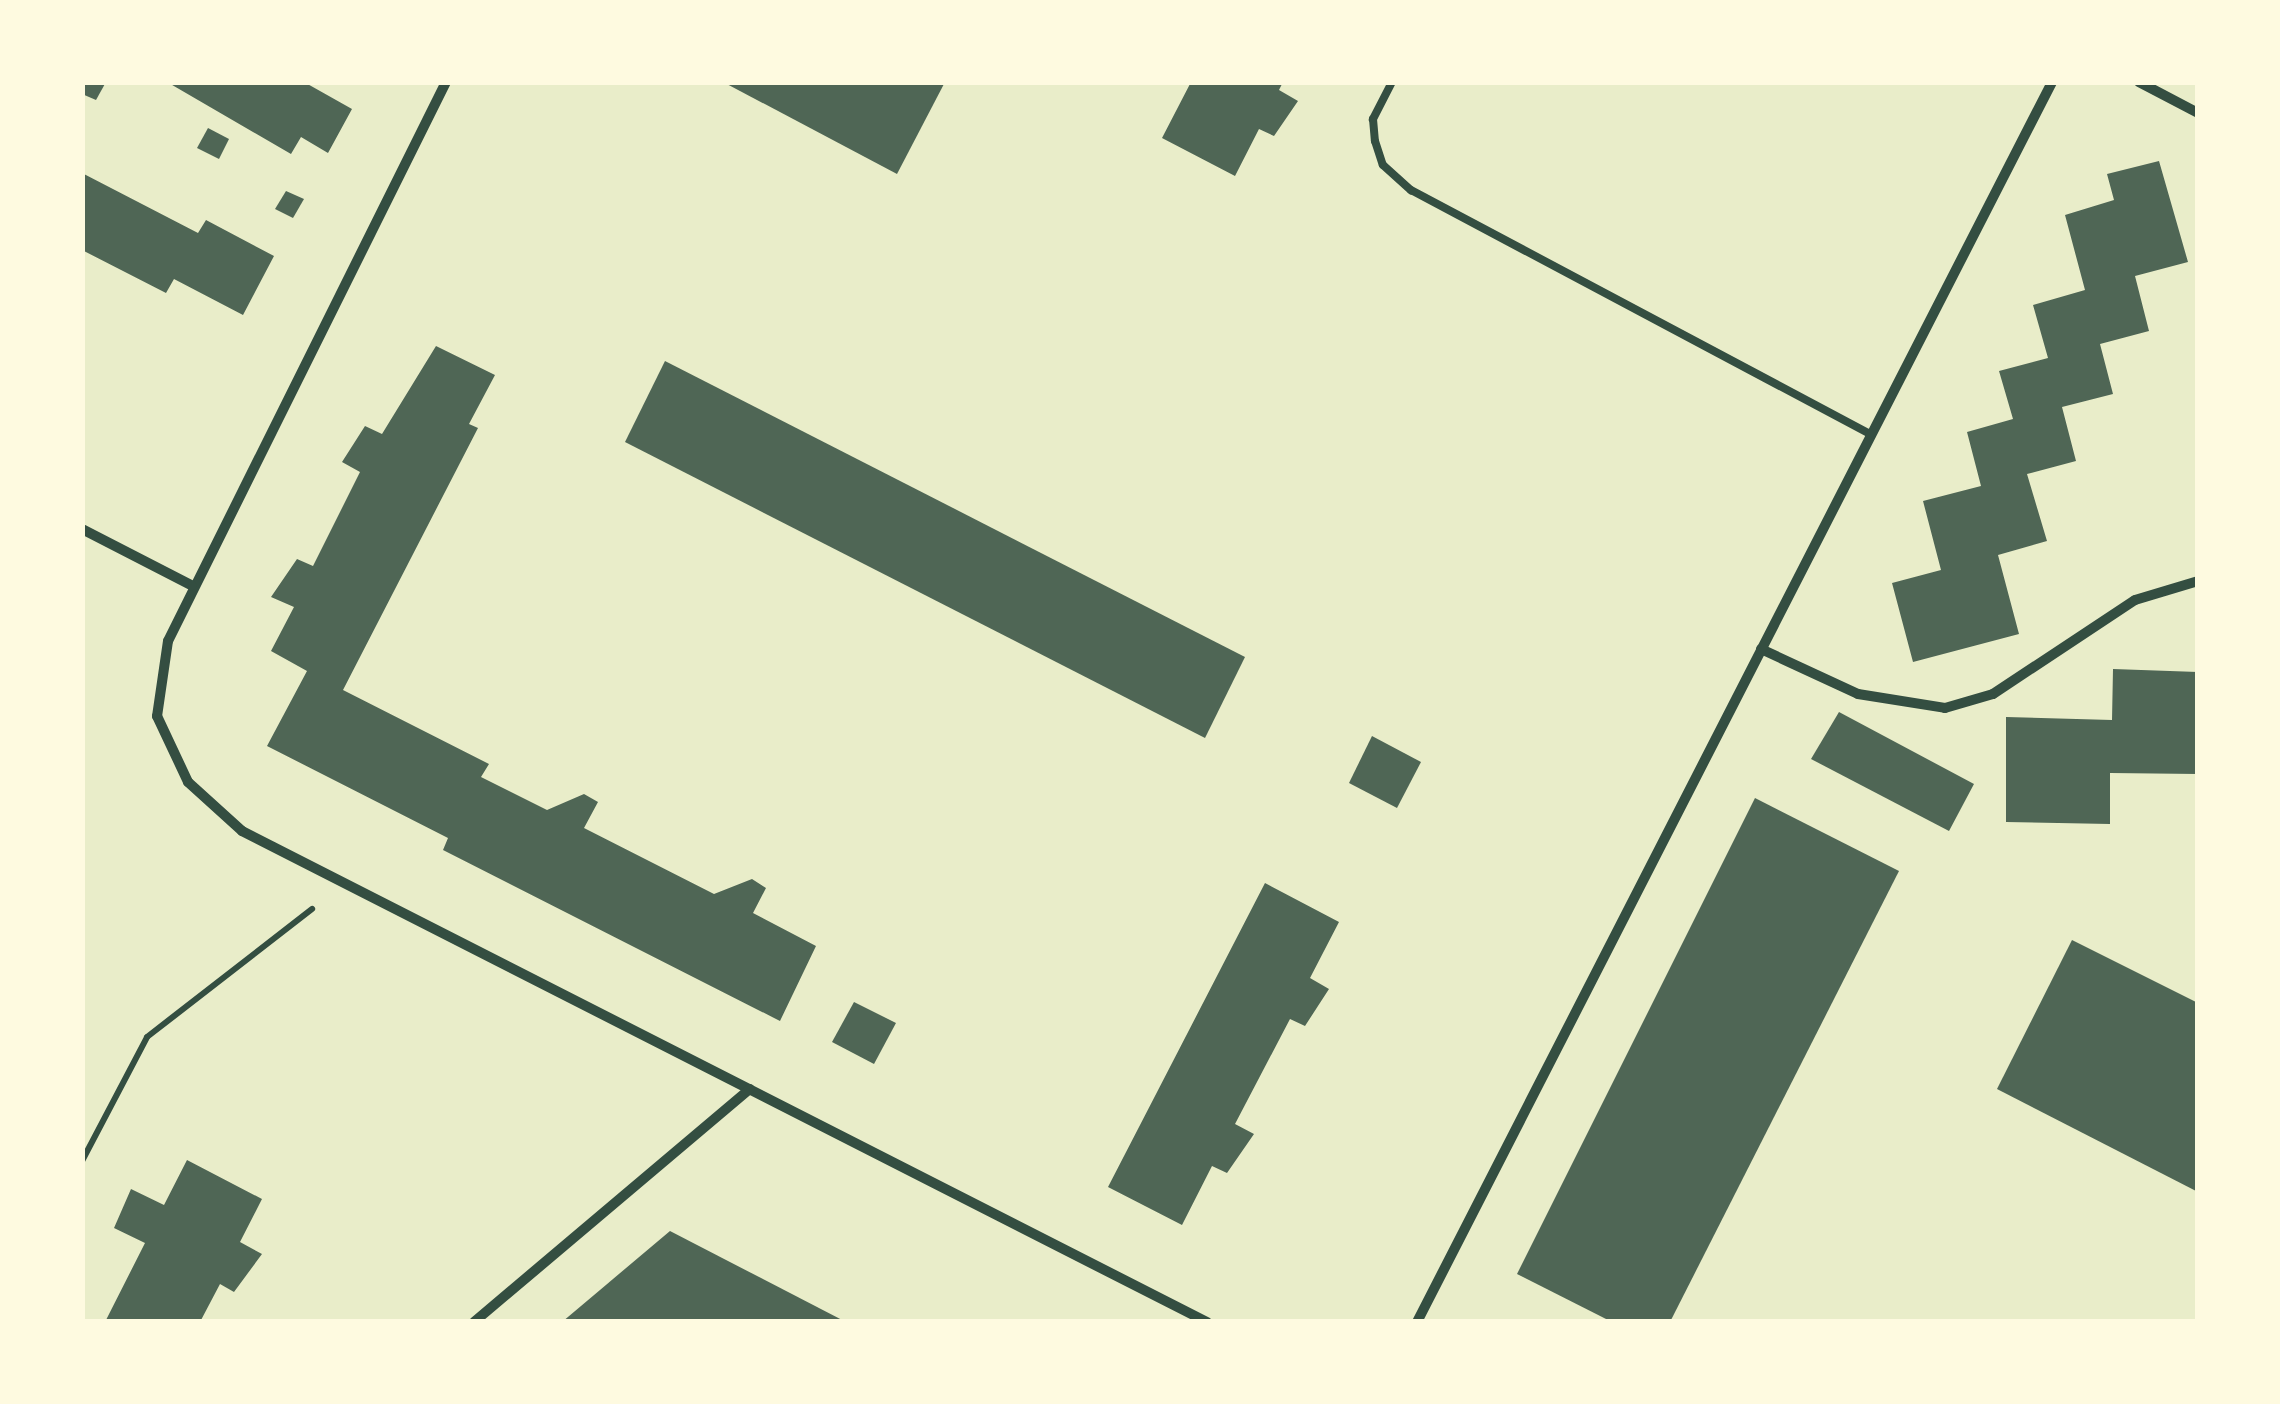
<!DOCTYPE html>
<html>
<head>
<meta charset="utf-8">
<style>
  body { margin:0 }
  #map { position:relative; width:2280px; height:1404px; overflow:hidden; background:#e9edc9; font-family:"Titillium Web",sans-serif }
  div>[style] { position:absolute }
  .building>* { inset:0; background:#4f6655 }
  .path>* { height:6px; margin:-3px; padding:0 3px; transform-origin:3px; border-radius:3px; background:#344e41 }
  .service>* { height:8px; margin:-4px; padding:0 4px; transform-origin:4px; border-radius:4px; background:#344e41 }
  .minor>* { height:10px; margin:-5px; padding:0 5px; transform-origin:5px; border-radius:5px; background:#344e41 }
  span { translate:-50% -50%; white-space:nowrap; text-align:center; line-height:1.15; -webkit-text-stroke:8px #fefae0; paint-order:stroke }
  .frame { position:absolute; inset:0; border:85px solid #fefae0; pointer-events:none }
</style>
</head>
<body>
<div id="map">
  <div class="building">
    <i style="clip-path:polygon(82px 82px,106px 82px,96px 100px,82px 94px)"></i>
    <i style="clip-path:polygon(167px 82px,304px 82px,352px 109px,328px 153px,301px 137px,291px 154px)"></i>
    <i style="clip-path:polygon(723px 82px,945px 82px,897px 174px)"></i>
    <i style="clip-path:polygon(1191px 82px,1283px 82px,1279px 90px,1298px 101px,1274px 136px,1259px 129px,1235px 176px,1162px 138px)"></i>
    <i style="clip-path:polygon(208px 128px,229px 139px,219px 159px,197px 148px)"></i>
    <i style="clip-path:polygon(2159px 161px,2188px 262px,2135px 276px,2149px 331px,2100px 344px,2113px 394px,2062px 407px,2076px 461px,2027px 474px,2047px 541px,1998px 555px,2019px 634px,1913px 662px,1892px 583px,1941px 570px,1923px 501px,1981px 486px,1967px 432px,2013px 419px,1999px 371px,2048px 358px,2033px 305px,2085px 290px,2065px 215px,2114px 200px,2107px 174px)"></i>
    <i style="clip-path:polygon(82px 173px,198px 233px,206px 220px,274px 256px,243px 315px,174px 279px,166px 293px,82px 250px)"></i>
    <i style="clip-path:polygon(286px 191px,304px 199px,293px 218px,275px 209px)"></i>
    <i style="clip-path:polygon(436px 346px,495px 375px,469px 424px,478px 428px,343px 690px,489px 764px,481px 777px,547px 810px,584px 794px,598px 802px,584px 828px,714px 894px,752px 879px,766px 888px,753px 913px,816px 946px,780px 1021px,443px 850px,448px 838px,267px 746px,307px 671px,271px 651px,294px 607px,271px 597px,297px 559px,313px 566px,360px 472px,342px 462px,365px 426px,382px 434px)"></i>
    <i style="clip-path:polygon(665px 361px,1245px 657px,1205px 738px,625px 442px)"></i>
    <i style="clip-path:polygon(2113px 669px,2198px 672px,2198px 774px,2110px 773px,2110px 824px,2006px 822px,2006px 717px,2112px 720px)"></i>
    <i style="clip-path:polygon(1839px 712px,1974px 784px,1949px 831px,1811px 759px)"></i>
    <i style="clip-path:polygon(1372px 736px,1421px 762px,1397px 808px,1349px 783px)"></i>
    <i style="clip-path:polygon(1755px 798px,1899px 871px,1670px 1322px,1612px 1322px,1517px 1274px)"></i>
    <i style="clip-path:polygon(1265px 883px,1339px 922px,1310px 978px,1329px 989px,1305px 1026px,1290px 1019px,1235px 1124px,1254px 1134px,1227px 1173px,1212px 1166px,1182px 1225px,1108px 1187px)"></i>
    <i style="clip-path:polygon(2072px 940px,2198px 1003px,2198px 1192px,1997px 1089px)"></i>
    <i style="clip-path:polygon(854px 1002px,896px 1023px,874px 1064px,832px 1042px)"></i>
    <i style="clip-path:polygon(187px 1160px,262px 1199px,240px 1242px,262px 1254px,234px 1292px,220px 1284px,200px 1322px,105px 1322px,145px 1243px,114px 1228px,131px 1189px,164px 1205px)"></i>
    <i style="clip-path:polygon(670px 1231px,846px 1322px,562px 1322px)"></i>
  </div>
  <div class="path">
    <i style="left:82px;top:1161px;width:140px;rotate:-62.3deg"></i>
    <i style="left:147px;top:1037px;width:209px;rotate:-37.8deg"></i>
  </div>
  <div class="service">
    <i style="left:1392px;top:82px;width:42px;rotate:117.2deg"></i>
    <i style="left:1373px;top:119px;width:22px;rotate:85deg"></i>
    <i style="left:1375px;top:141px;width:25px;rotate:72deg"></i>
    <i style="left:1383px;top:165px;width:38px;rotate:42deg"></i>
    <i style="left:1411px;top:190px;width:522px;rotate:27.99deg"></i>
  </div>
  <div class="minor">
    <i style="left:446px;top:82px;width:624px;rotate:116.44deg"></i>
    <i style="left:168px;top:641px;width:76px;rotate:98.3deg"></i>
    <i style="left:157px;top:716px;width:73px;rotate:64.8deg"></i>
    <i style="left:188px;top:782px;width:73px;rotate:42.2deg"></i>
    <i style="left:242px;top:831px;width:1083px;rotate:26.97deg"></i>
    <i style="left:2139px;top:82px;width:67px;rotate:27.7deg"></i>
    <i style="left:82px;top:529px;width:123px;rotate:27.2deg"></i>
    <i style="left:1761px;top:649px;width:107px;rotate:24.9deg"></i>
    <i style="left:1858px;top:694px;width:88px;rotate:9.1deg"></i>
    <i style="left:1945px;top:708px;width:50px;rotate:-16.3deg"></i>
    <i style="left:1993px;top:694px;width:170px;rotate:-33.5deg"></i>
    <i style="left:2135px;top:600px;width:66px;rotate:-16.8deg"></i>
    <i style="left:474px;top:1322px;width:361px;rotate:-40.2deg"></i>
    <i style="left:1417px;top:1322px;width:1393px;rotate:-62.88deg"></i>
  </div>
  <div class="frame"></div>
</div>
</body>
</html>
